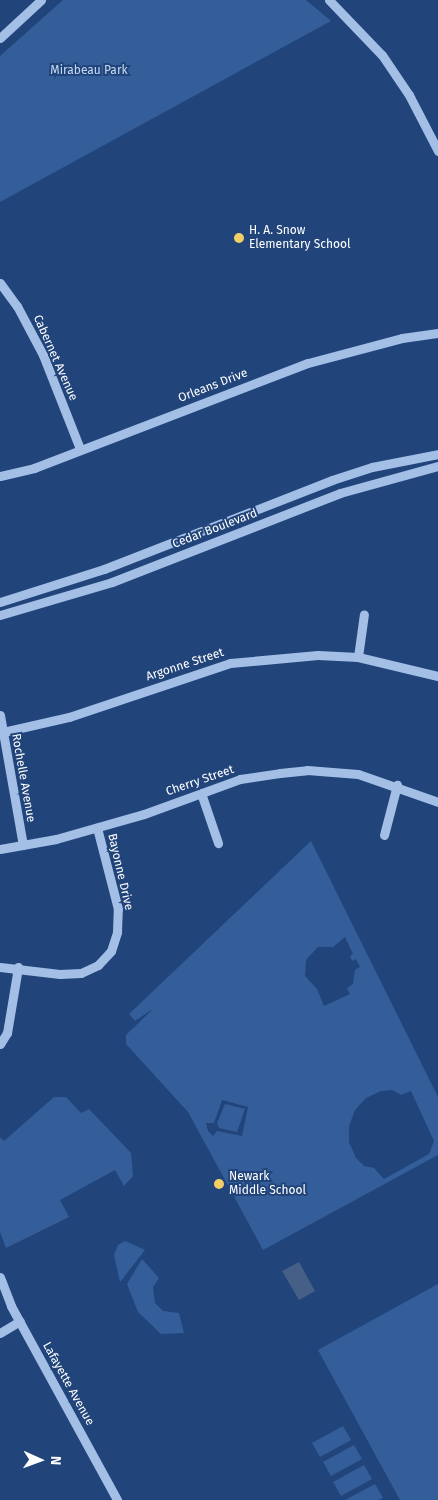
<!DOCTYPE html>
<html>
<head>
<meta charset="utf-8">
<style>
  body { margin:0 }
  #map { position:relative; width:438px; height:1500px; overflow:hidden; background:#21457b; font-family:"Fira Sans",sans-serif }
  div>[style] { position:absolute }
  .green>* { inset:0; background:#345e99 }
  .water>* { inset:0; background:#455f87 }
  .minor>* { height:9px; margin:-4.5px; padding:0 4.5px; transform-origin:4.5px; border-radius:4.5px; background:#a4bfe6 }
  .dots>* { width:14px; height:14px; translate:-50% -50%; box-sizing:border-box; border:2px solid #21457b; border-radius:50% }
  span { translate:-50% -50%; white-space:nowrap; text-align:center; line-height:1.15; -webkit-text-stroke:4px #21457b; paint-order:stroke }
  .park-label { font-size:12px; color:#c7daf4 }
  .poi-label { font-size:12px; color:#fff }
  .left { translate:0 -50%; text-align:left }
  .street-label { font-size:12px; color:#fff }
  .north { position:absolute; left:15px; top:1435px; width:50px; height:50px; -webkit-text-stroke:4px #21457b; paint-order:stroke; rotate:92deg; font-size:14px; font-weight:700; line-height:20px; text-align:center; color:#fff }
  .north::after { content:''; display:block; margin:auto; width:18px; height:22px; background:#fff; clip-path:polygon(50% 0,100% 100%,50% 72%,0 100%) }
</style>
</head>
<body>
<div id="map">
  <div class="green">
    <i style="clip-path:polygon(63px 0,306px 0,331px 21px,0 202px,0 56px)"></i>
    <i style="clip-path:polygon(evenodd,311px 841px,438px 1097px,438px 1155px,263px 1250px,188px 1112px,126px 1044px,126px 1035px,154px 1008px,135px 1021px,129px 1014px,311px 841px,345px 937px,353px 954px,350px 956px,352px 961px,356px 959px,360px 967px,355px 970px,353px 984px,347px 988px,350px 994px,324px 1006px,317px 989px,305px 976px,306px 960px,318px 947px,333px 947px,345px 937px,311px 841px,392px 1090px,401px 1095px,411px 1091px,434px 1141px,429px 1154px,384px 1179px,374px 1168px,364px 1166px,356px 1158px,349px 1142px,349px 1126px,355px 1110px,366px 1098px,381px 1091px,392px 1090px,311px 841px,222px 1100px,248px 1107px,242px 1136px,217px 1131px,213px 1136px,208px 1131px,206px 1123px,214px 1123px,222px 1100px)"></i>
    <i style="clip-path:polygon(54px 1097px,66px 1097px,81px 1113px,89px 1109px,131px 1153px,133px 1176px,124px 1186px,115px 1170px,60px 1200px,69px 1217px,6px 1248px,0 1232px,0 1137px,4px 1141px)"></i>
    <i style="clip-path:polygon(225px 1104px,245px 1109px,237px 1132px,219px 1128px,217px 1123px)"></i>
    <i style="clip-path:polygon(125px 1241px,145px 1250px,120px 1282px,114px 1255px,118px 1245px)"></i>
    <i style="clip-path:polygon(142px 1259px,159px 1278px,153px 1287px,155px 1303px,163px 1311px,179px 1313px,184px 1333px,161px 1334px,138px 1312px,127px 1284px)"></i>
    <i style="clip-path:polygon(438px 1284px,438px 1500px,400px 1500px,318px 1350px)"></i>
    <i style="clip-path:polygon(343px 1426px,351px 1440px,320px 1457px,312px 1443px)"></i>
    <i style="clip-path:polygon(354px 1445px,362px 1459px,331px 1476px,323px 1462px)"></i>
    <i style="clip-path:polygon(364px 1465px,372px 1479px,341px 1496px,333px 1482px)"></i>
    <i style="clip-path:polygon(375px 1484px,383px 1498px,378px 1500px,345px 1500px)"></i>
  </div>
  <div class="water">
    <i style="clip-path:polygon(299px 1262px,315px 1291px,299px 1300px,282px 1271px)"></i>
  </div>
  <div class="minor">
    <i style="left:329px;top:0;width:76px;rotate:46.1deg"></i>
    <i style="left:382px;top:55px;width:48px;rotate:56deg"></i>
    <i style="left:409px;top:95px;width:63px;rotate:62.6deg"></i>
    <i style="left:0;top:38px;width:56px;rotate:-42.8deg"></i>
    <i style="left:0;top:283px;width:29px;rotate:54deg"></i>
    <i style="left:17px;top:306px;width:55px;rotate:62deg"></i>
    <i style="left:43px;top:355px;width:101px;rotate:68.5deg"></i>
    <i style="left:0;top:476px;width:35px;rotate:-13deg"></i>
    <i style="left:34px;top:468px;width:293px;rotate:-21deg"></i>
    <i style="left:308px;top:363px;width:97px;rotate:-14.9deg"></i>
    <i style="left:402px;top:338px;width:36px;rotate:-8deg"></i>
    <i style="left:0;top:602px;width:109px;rotate:-17.6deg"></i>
    <i style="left:104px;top:569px;width:245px;rotate:-21.3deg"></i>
    <i style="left:332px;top:480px;width:42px;rotate:-18deg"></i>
    <i style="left:372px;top:467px;width:67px;rotate:-11.1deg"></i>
    <i style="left:0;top:615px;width:117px;rotate:-16.4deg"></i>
    <i style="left:112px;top:582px;width:245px;rotate:-21.3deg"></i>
    <i style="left:340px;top:493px;width:102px;rotate:-15.4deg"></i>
    <i style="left:358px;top:657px;width:43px;rotate:-82.1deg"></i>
    <i style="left:0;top:715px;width:132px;rotate:80deg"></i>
    <i style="left:3px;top:732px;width:68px;rotate:-12.8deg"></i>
    <i style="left:69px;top:717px;width:170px;rotate:-18.5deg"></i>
    <i style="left:230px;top:663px;width:88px;rotate:-5.2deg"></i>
    <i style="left:318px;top:655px;width:40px;rotate:2.9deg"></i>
    <i style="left:358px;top:657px;width:82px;rotate:13.4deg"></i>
    <i style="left:201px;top:793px;width:53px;rotate:71.2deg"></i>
    <i style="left:384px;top:835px;width:52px;rotate:-75.4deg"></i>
    <i style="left:0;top:849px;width:57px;rotate:-10.1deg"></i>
    <i style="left:56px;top:839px;width:91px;rotate:-15.9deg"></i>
    <i style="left:144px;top:814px;width:102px;rotate:-20deg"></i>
    <i style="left:240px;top:779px;width:40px;rotate:-8.5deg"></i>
    <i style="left:280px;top:773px;width:27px;rotate:-6deg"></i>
    <i style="left:307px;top:770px;width:51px;rotate:4.5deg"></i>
    <i style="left:358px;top:774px;width:85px;rotate:19.3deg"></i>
    <i style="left:0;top:967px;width:60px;rotate:6.7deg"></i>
    <i style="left:60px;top:974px;width:21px;rotate:-3deg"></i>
    <i style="left:81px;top:973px;width:19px;rotate:-25deg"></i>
    <i style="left:98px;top:965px;width:19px;rotate:-47deg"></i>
    <i style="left:111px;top:951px;width:20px;rotate:-72deg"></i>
    <i style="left:117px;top:932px;width:23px;rotate:-88deg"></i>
    <i style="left:118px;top:909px;width:84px;rotate:-104.5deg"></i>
    <i style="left:0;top:1044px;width:13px;rotate:-58deg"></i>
    <i style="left:7px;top:1033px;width:67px;rotate:-80.5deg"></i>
    <i style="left:0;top:1277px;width:31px;rotate:69deg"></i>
    <i style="left:11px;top:1306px;width:221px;rotate:61.3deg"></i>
    <i style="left:0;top:1333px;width:23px;rotate:-31deg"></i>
  </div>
  <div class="dots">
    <i style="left:239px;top:238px;background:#f2d066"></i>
    <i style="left:219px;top:1184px;background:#f2d066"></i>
  </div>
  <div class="park-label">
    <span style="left:89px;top:71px">Mirabeau Park</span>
  </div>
  <div class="poi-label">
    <span class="left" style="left:249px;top:238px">H. A. Snow<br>Elementary School</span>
    <span class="left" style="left:229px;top:1184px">Newark<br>Middle School</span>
  </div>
  <div class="street-label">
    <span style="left:55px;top:358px;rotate:66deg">Cabernet Avenue</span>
    <span style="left:213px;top:386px;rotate:-21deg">Orleans Drive</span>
    <span style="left:215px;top:529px;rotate:-21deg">Cedar Boulevard</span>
    <span style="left:185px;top:665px;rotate:-18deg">Argonne Street</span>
    <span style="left:23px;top:778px;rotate:80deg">Rochelle Avenue</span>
    <span style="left:200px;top:781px;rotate:-19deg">Cherry Street</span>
    <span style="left:120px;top:872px;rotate:77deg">Bayonne Drive</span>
    <span style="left:68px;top:1384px;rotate:61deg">Lafayette Avenue</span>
  </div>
  <div class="north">N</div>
</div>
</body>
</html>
